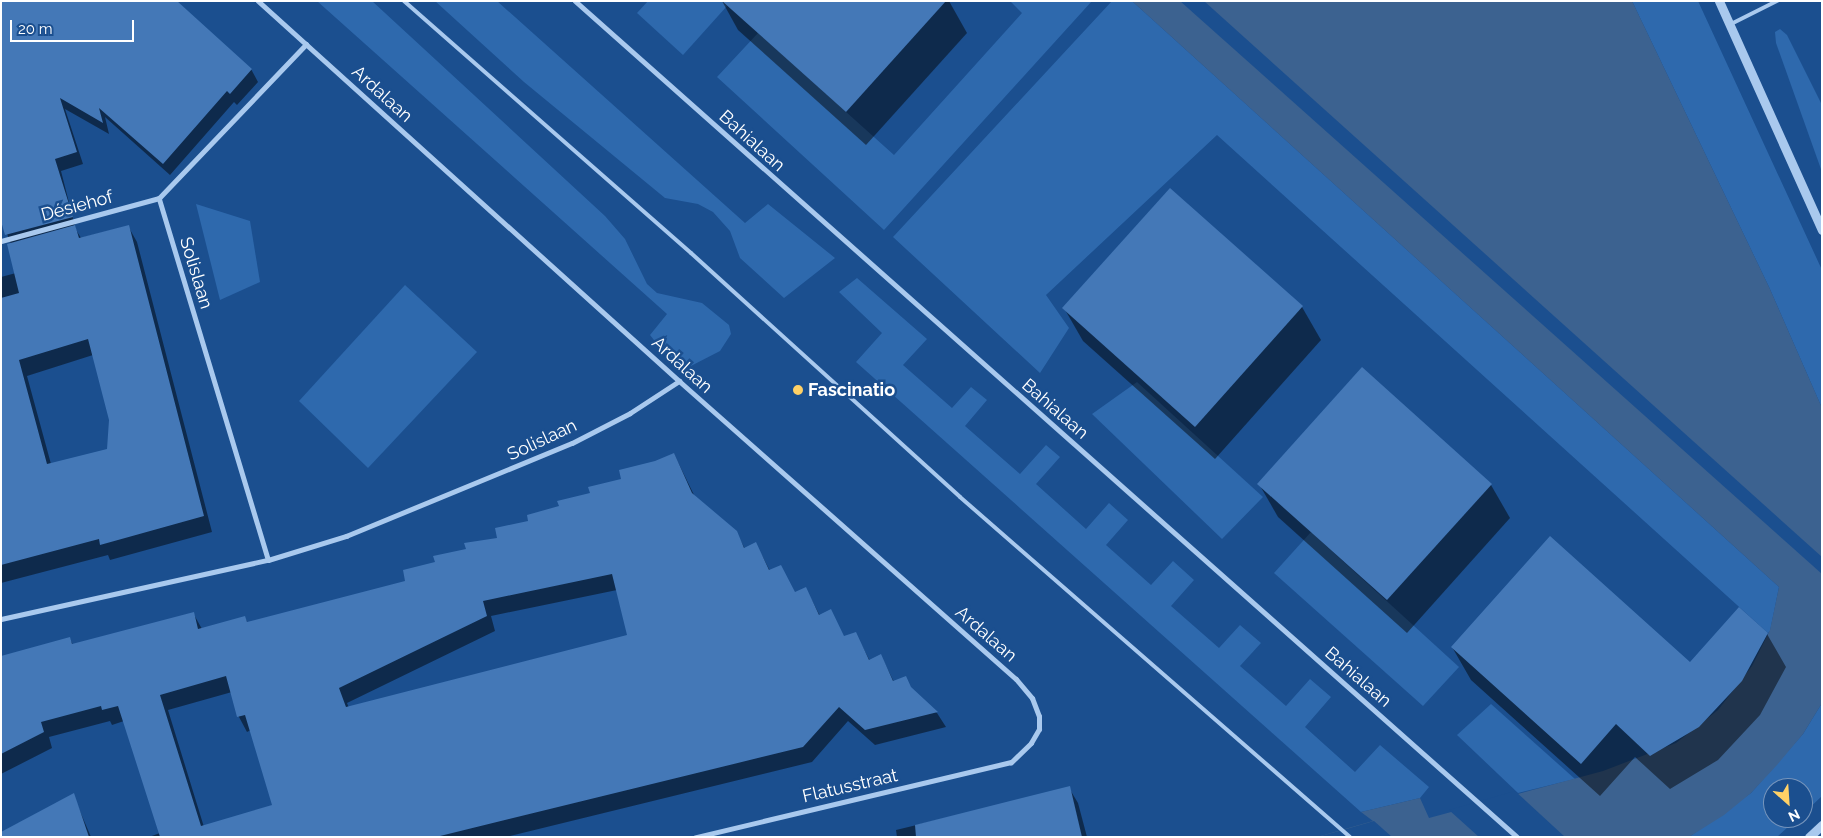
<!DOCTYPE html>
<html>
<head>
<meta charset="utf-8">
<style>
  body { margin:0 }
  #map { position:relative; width:1823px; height:838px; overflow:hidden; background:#1b4f8f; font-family:Raleway,sans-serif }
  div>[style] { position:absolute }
  .green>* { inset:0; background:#2e69ad }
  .water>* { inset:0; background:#3c6290 }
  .pier>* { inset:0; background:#1b4f8f }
  .shadow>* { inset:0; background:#0007 }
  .building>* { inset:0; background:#4478b7 }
  .service>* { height:4px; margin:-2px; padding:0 2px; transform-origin:2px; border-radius:2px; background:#a9c9ee }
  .minor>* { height:5px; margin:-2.5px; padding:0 2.5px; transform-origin:2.5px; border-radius:2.5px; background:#a9c9ee }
  .tertiary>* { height:9px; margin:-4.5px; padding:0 4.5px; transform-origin:4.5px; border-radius:4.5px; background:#a9c9ee }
  .dots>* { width:14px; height:14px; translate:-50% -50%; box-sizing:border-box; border:2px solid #1b4f8f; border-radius:50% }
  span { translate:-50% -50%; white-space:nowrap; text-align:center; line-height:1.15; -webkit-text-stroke:5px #1b4f8f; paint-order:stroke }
  .street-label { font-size:18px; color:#fff }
  .poi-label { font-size:18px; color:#fff; font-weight:700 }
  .left { translate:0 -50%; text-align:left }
  .frame { position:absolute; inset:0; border:2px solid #fff; pointer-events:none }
  .north { position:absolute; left:1763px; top:778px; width:50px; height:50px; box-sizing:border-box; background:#1b4f8f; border:1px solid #7695bc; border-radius:50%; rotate:154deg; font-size:14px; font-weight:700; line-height:20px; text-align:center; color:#fff }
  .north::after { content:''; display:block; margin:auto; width:18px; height:22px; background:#ffd166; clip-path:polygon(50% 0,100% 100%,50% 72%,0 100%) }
  .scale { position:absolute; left:10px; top:20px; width:124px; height:22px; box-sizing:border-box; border:2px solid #fff; border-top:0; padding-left:6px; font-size:15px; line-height:18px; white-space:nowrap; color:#fff; -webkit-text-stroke:4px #1b4f8f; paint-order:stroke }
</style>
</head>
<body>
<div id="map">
  <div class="green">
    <i style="clip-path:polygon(317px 1px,372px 1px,605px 216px,625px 239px,647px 284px,657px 293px,702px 303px,729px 325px,731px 334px,720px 351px,687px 368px,661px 349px,650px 335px,667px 314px)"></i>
    <i style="clip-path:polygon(435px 1px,497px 1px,745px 223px,768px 204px,835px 258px,784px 298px,740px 258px,730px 231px,713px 212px,698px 204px,665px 198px,524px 82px)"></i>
    <i style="clip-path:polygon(648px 1px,722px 1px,727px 6px,683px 55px,637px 13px)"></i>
    <i style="clip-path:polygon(1010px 1px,1092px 1px,884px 230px,717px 77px,758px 33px,894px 155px,1022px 13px)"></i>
    <i style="clip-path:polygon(1112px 1px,1132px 1px,1779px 587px,1770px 631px,1768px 633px,1217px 135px,1046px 295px,1069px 328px,1040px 373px,893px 237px)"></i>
    <i style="clip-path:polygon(1632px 1px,1698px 1px,1822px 270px,1822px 408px,1769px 287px)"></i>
    <i style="clip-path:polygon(1780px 29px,1787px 35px,1822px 105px,1822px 172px,1776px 43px,1775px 32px)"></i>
    <i style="clip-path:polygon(196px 204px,250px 221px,260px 282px,220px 300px)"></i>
    <i style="clip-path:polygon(857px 278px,927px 339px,903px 365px,952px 408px,971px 387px,987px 400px,965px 426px,1020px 474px,1046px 445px,1060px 457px,1036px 484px,1086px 529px,1109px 503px,1128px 520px,1106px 545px,1151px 585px,1173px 561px,1194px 580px,1171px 606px,1219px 648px,1240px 625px,1261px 643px,1240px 666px,1286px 706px,1310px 679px,1331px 697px,1305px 727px,1355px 772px,1380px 745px,1429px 787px,1420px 798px,1361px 812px,856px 362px,882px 333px,839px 292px)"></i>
    <i style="clip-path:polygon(405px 285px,477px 352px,368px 468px,299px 401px)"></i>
    <i style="clip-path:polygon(1137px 382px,1263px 497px,1222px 539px,1092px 414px)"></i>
    <i style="clip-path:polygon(1311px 532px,1459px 667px,1423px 706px,1274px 573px)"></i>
    <i style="clip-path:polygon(1822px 703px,1822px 796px,1803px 814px,1803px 788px,1773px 788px,1773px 818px,1798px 818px,1777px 837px,1689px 837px,1751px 793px,1803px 734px)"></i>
    <i style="clip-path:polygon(1491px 704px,1575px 779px,1518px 793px,1457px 735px)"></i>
  </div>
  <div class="water">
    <i style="clip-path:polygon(1132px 1px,1632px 1px,1769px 287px,1822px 408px,1822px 703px,1803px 734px,1777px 765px,1751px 793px,1724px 815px,1689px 837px,1317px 837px,1373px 821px,1361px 812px,1420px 798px,1429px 818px,1603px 771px,1676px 743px,1718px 710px,1752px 666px,1770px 630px,1779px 587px)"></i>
  </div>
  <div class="pier">
    <i style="clip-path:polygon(1180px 1px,1204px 1px,1822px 557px,1822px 574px)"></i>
    <i style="clip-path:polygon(1515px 791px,1565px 837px,1479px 837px,1449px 810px)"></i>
    <i style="clip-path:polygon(1374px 821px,1392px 837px,1317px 837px,1343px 830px)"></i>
  </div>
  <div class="shadow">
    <i style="clip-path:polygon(evenodd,1px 1px,251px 69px,258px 82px,237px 105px,234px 102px,170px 175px,105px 117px,109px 134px,65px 109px,83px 164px,61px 171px,76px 230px,81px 238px,128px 226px,137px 242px,212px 532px,110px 560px,108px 555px,1px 583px,1px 277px,16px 273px,11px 244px,2px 221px,1px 1px,93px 355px,110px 420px,108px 450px,51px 464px,27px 376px,93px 355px)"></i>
    <i style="clip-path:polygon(722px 1px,949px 1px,967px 33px,866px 145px,738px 30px)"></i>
    <i style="clip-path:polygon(1302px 307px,1321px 340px,1215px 459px,1083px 341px,1064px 308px)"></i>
    <i style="clip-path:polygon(evenodd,674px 454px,695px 497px,736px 532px,745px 549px,756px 544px,770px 571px,795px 594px,806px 589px,820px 616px,844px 637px,855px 633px,870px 661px,881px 656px,894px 682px,913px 691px,937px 713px,946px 727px,875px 745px,848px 721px,812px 762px,506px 837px,149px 837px,160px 833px,124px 721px,112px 725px,110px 721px,49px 737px,52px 748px,1px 774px,1px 657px,70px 639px,73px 645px,193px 613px,202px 629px,244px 617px,248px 623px,407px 582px,436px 563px,499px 539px,674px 454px,617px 590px,628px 636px,349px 708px,347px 703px,495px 631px,491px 616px,617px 590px,674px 454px,232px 692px,239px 717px,247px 732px,251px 730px,274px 805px,204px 827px,168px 710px,232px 692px)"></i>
    <i style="clip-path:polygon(1259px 484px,1491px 485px,1510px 518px,1407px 633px,1278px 517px)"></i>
    <i style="clip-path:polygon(1767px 634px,1786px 667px,1760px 715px,1718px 760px,1670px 789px,1635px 757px,1600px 796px,1471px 680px,1452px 647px,1690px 663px)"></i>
    <i style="clip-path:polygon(1069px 788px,1078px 803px,1087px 837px,897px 837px,896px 830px)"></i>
    <i style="clip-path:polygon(73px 795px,91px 837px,20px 837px)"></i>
  </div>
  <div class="building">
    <i style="clip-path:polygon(1px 1px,177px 1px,252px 69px,230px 94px,227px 91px,163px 164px,99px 108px,103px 123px,60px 98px,77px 152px,55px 159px,73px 217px,5px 235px,1px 221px)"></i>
    <i style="clip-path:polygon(722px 1px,946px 1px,846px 112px)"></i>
    <i style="clip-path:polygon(1170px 188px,1303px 306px,1195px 427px,1062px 308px)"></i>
    <i style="clip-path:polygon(evenodd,75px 225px,79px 238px,129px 225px,204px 516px,100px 545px,99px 539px,1px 565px,1px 298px,19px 293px,7px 244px,75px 225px,88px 339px,109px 420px,107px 449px,47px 464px,19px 360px,88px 339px)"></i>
    <i style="clip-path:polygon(1362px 367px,1492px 484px,1387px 600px,1257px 484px)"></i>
    <i style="clip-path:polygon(evenodd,674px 453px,692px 493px,737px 531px,744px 548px,756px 542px,769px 570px,781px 565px,795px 592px,806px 587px,819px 615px,831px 609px,844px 636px,856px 632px,869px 660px,881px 654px,893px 681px,906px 676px,911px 687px,938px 712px,865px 730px,839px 707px,803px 747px,436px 837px,160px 837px,118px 706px,102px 710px,101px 706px,41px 722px,44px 732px,1px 754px,1px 656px,70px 637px,72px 644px,194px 612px,198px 629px,245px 616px,247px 622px,405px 581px,403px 570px,435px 562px,433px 556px,466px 549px,464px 543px,497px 538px,495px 528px,528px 521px,527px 515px,559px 506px,557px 501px,590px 493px,588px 487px,621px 479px,619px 470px,655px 461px,674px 453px,612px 574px,627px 635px,346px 707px,339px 688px,487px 616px,483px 601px,612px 574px,674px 453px,226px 676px,237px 717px,245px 715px,272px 805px,201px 826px,160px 695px,226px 676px)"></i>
    <i style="clip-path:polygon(1550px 536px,1690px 662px,1739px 607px,1768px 633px,1742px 681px,1699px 727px,1650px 756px,1616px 724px,1581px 764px,1451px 647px)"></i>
    <i style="clip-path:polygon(1070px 786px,1082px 837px,916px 837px,915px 825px)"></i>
    <i style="clip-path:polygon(74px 793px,89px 837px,1px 837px,1px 832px)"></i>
  </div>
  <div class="service">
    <i style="left:404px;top:1px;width:382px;rotate:41.3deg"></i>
    <i style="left:691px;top:253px;width:363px;rotate:42.2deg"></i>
    <i style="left:960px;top:497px;width:517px;rotate:41.08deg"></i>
    <i style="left:1729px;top:25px;width:54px;rotate:-26.6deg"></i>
  </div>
  <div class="minor">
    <i style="left:258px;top:1px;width:567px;rotate:42.07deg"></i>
    <i style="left:679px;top:381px;width:450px;rotate:41.5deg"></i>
    <i style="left:1016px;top:679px;width:25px;rotate:50deg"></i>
    <i style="left:1032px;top:698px;width:19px;rotate:69deg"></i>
    <i style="left:1039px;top:716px;width:13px;rotate:90deg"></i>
    <i style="left:1039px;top:729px;width:16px;rotate:120deg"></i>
    <i style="left:1031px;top:743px;width:28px;rotate:136deg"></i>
    <i style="left:1011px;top:762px;width:325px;rotate:166.6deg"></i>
    <i style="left:575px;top:1px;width:1259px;rotate:41.59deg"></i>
    <i style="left:1px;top:241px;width:164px;rotate:-15.2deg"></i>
    <i style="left:268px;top:560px;width:378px;rotate:-106.8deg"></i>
    <i style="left:159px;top:198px;width:213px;rotate:-46.3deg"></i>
    <i style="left:1px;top:619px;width:273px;rotate:-12.5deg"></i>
    <i style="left:268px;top:560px;width:82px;rotate:-17.1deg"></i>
    <i style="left:346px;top:536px;width:244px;rotate:-22.4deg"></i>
    <i style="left:572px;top:443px;width:65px;rotate:-27.3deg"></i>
    <i style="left:630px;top:413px;width:59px;rotate:-33.1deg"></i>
  </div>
  <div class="tertiary">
    <i style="left:1719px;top:1px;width:251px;rotate:65.8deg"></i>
    <i style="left:1809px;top:837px;width:18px;rotate:-43deg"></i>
  </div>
  <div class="dots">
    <i style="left:798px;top:390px;background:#ffd166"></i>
  </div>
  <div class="street-label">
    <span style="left:382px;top:94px;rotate:42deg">Ardalaan</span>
    <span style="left:752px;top:141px;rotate:42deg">Bahialaan</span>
    <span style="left:77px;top:206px;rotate:-15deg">Désiehof</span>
    <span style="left:196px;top:273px;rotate:73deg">Solislaan</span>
    <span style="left:682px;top:365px;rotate:42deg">Ardalaan</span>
    <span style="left:1055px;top:409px;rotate:41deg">Bahialaan</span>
    <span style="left:542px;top:440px;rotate:-25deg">Solislaan</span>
    <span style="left:986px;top:634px;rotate:41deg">Ardalaan</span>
    <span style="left:1358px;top:677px;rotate:41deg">Bahialaan</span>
    <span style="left:850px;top:786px;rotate:-13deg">Flatusstraat</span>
  </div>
  <div class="poi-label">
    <span class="left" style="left:808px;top:390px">Fascinatio</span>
  </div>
  <div class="frame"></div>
  <div class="north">N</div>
  <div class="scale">20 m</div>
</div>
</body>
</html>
